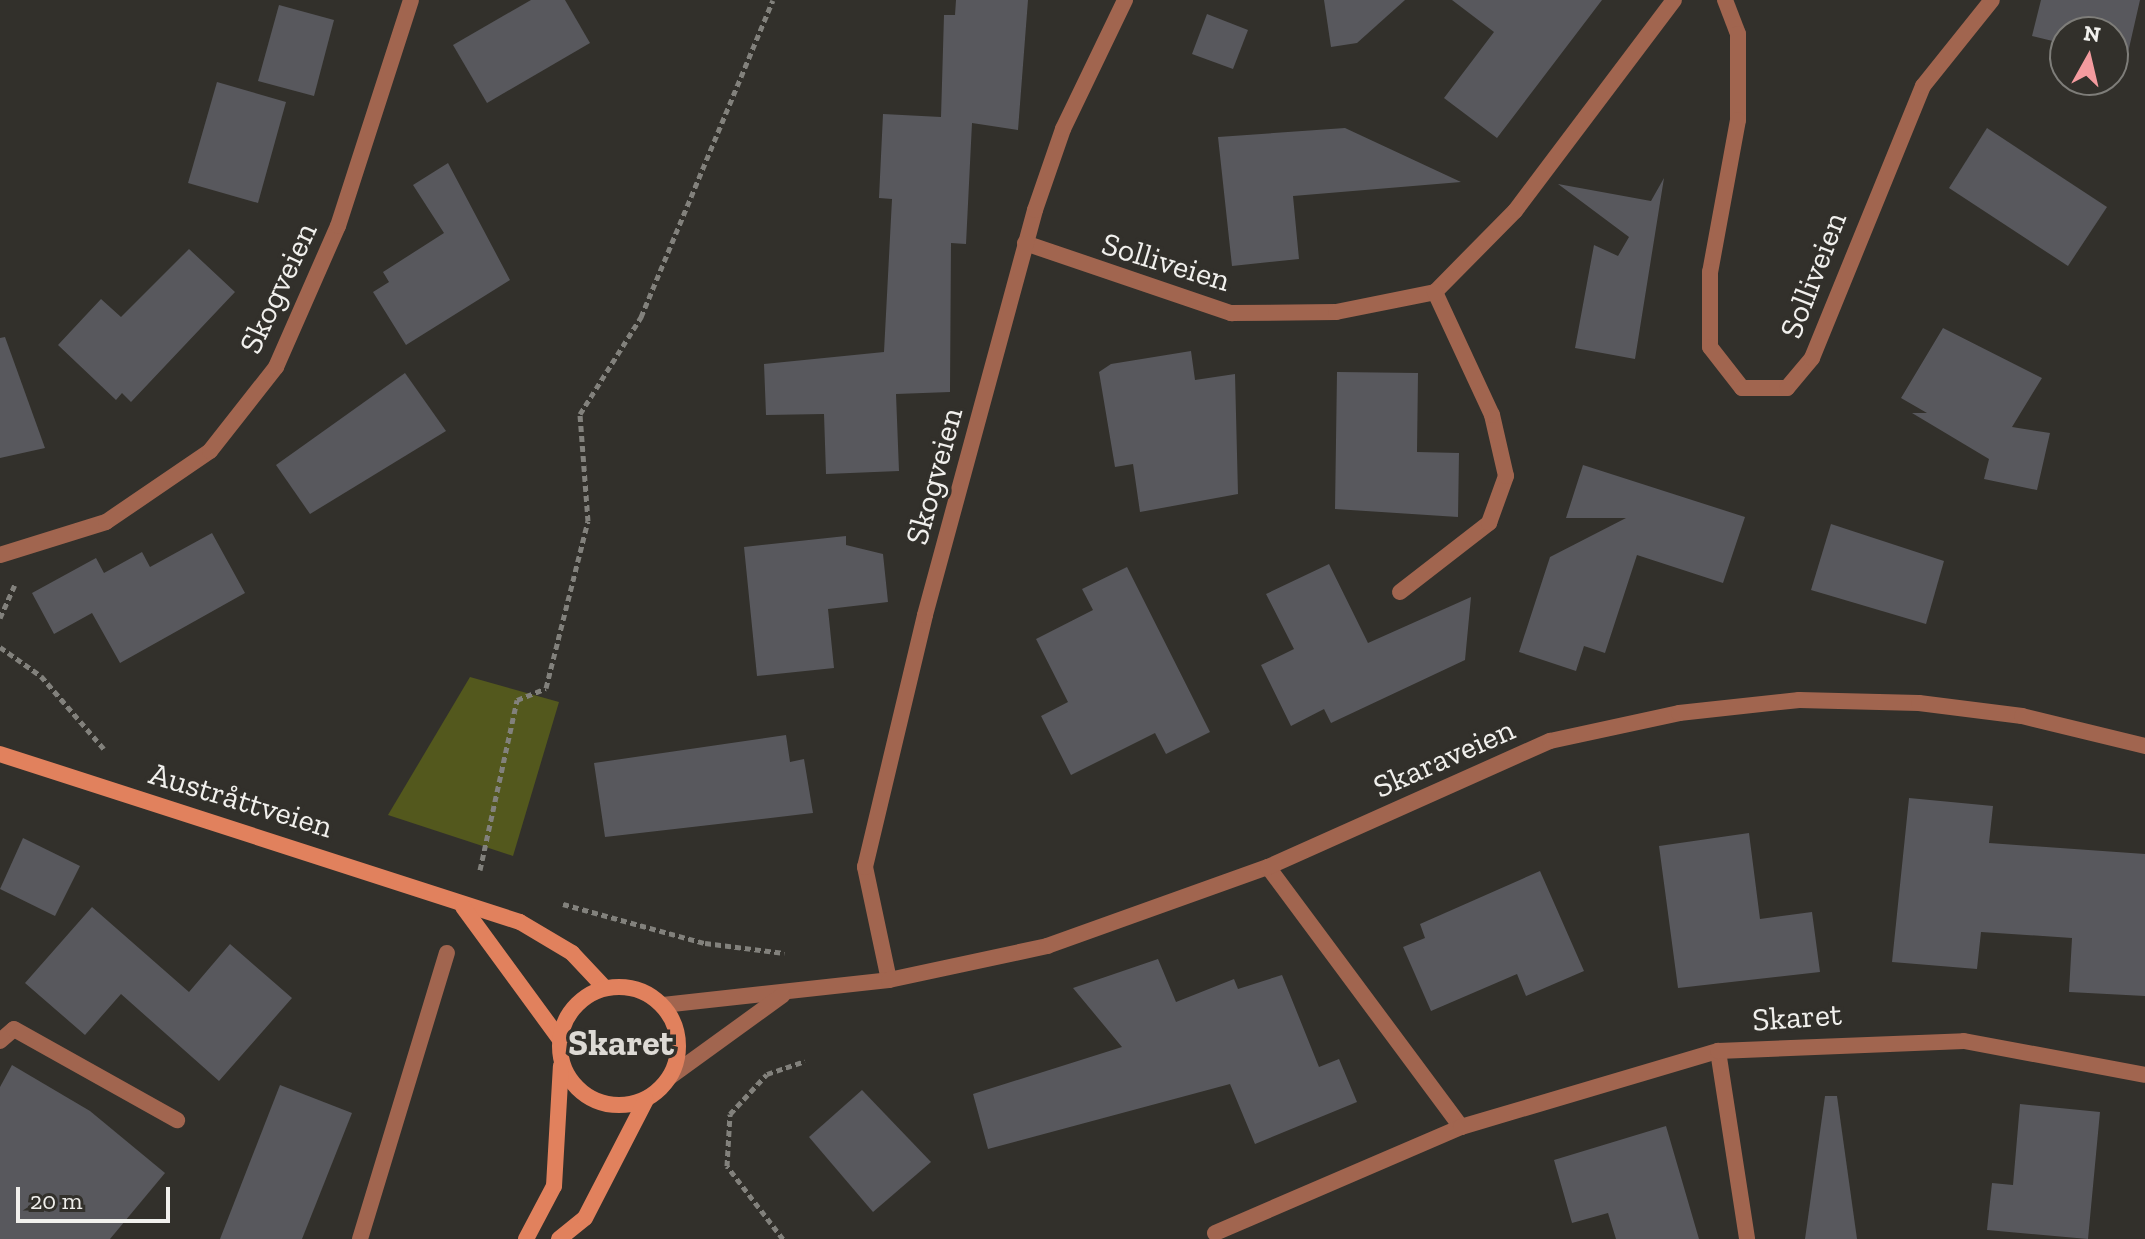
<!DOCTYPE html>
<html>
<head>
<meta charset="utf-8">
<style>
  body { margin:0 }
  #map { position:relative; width:2145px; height:1239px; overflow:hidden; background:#32302b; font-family:"Zilla Slab",serif }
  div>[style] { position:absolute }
  .green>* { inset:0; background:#53581d }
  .building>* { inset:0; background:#58585d }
  .path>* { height:5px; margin-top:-2.5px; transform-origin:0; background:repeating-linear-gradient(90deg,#82817c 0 6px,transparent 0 10px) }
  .lane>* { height:16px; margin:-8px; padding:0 8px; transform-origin:8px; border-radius:8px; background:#a1654f }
  .street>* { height:16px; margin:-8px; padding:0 8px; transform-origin:8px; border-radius:8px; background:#a1654f }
  .secondary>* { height:16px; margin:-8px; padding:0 8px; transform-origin:8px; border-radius:8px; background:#e1815d }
  .secondary>.ring { margin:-8px; padding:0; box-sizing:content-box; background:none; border:16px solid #e1815d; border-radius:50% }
  span { translate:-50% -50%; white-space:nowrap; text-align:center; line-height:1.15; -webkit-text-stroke:7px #32302b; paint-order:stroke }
  .street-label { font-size:32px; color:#f1f0ed }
  .quarter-label { font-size:36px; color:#dddad5; font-weight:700 }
  .north { position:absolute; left:2049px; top:16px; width:80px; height:80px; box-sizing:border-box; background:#32302b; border:2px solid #7e7d79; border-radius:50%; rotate:8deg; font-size:22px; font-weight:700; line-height:32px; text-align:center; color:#f1f0ed }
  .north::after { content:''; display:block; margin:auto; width:28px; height:36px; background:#f49b9f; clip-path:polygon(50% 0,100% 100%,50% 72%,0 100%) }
  .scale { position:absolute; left:16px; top:1187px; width:154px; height:36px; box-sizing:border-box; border:4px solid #f1f0ed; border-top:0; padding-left:10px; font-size:24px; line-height:28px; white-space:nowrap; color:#f1f0ed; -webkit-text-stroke:6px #32302b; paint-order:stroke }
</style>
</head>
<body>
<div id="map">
  <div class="green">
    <i style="clip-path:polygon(470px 677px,559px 702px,513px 856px,388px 815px)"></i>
  </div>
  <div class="building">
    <i style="clip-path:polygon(531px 0,565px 0,590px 43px,487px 103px,453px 45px)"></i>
    <i style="clip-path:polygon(956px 0,1028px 0,1018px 130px,972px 123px,966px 244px,951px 243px,950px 392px,896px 394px,899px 471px,826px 474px,824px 414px,766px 415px,764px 364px,884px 352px,892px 199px,879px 198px,883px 114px,941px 117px,944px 15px,955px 15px)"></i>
    <i style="clip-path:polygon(1324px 0,1405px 0,1357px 43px,1331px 47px)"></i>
    <i style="clip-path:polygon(1452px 0,1602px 0,1497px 138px,1444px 98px,1494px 32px)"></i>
    <i style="clip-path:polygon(2041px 0,2140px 0,2127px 57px,2113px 54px,2113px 32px,2065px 32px,2065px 44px,2032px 36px)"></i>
    <i style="clip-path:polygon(279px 5px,334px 20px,314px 96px,258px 81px)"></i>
    <i style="clip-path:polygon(1207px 14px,1248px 30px,1233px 69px,1192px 54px)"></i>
    <i style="clip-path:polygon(217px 82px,286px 102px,258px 203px,188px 183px)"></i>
    <i style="clip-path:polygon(1345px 128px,1461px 182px,1293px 196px,1299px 259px,1232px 266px,1218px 137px)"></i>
    <i style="clip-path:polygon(1987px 128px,2107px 207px,2068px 266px,1949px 188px)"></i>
    <i style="clip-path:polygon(448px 163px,510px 280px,406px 345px,373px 292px,389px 282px,383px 272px,444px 233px,413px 185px)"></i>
    <i style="clip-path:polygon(1664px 178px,1635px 359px,1575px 348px,1594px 245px,1618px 256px,1629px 237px,1558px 184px,1651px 201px)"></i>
    <i style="clip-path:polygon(189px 249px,235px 292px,131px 402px,122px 393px,116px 400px,58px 345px,101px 299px,121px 317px)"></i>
    <i style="clip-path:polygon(1943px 328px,2042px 378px,2012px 427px,2050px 433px,2037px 490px,1984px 479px,1989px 459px,1912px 413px,1927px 413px,1901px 398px)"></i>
    <i style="clip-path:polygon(5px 337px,45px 448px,0 458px,0 338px)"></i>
    <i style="clip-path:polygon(1191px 351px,1195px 380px,1235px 374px,1238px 494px,1140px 512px,1133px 464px,1115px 467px,1099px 372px,1111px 364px)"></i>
    <i style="clip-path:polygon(1337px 372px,1418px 373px,1417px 452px,1459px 453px,1458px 517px,1335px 509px)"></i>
    <i style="clip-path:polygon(405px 373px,446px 431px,310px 514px,276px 465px)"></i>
    <i style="clip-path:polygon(1583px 465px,1745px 517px,1723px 583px,1637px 555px,1605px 653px,1584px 646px,1576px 671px,1519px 652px,1550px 557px,1626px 518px,1566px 518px)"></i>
    <i style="clip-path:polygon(1831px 524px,1944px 561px,1926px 624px,1811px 590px)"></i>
    <i style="clip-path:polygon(212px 533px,245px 593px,120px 663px,92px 613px,54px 634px,32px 593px,96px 558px,104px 573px,142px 552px,150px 567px)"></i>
    <i style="clip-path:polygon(846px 536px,846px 545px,883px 554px,888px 602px,828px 609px,834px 668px,757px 676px,744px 547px)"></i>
    <i style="clip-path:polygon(1329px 564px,1368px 643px,1471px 597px,1465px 660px,1331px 723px,1324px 709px,1291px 726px,1261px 665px,1294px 649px,1266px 594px)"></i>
    <i style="clip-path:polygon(1127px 567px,1210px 732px,1166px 754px,1155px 733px,1071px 775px,1041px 716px,1068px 702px,1036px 639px,1093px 610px,1082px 589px)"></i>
    <i style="clip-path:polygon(786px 735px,790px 762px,804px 759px,813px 813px,605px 837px,594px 763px)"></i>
    <i style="clip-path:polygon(1909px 798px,1993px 806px,1989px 843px,2145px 854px,2145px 996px,2069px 992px,2072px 938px,1981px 932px,1977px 969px,1892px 962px)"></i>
    <i style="clip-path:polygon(1749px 833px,1760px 919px,1812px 912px,1820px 972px,1678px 988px,1659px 846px)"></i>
    <i style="clip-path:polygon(23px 838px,80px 866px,55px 916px,0 889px)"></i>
    <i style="clip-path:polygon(1540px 871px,1584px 971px,1526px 996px,1517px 974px,1431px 1011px,1403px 947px,1425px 938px,1420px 924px)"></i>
    <i style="clip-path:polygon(92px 907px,189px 992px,230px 944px,292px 998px,219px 1081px,121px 994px,85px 1035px,25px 983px)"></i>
    <i style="clip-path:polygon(1158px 959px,1176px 1002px,1234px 979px,1238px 989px,1282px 975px,1319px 1067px,1339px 1059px,1357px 1102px,1255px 1144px,1230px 1084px,988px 1149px,973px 1094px,1122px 1047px,1073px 988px)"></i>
    <i style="clip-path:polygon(12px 1065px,90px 1111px,165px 1173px,110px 1239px,0 1239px,0 1087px)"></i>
    <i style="clip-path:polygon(280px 1085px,352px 1113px,302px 1239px,220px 1239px)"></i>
    <i style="clip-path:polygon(862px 1090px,931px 1162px,873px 1212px,809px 1137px)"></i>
    <i style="clip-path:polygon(1825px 1096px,1837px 1096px,1857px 1239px,1805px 1239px)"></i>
    <i style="clip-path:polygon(2020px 1104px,2100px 1112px,2088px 1239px,1987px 1230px,1992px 1183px,2013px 1185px)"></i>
    <i style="clip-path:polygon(1666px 1126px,1699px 1239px,1616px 1239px,1608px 1213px,1572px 1223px,1554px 1160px)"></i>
  </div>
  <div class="path">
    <i style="left:0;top:618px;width:36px;rotate:-66deg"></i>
    <i style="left:0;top:647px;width:50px;rotate:35.3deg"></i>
    <i style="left:41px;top:676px;width:96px;rotate:49.2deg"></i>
    <i style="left:480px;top:870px;width:174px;rotate:-77.7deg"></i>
    <i style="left:517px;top:700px;width:31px;rotate:-22deg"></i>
    <i style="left:546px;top:688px;width:172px;rotate:-75.9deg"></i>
    <i style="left:588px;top:521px;width:107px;rotate:-94.3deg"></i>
    <i style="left:580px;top:414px;width:115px;rotate:-57.8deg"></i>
    <i style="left:641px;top:317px;width:343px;rotate:-67.4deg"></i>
    <i style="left:563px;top:904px;width:147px;rotate:15.4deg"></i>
    <i style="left:705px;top:943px;width:80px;rotate:7.2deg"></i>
    <i style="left:783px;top:1239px;width:92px;rotate:-127.5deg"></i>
    <i style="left:727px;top:1166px;width:52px;rotate:-86.7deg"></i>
    <i style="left:730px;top:1114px;width:54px;rotate:-47.2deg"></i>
    <i style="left:767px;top:1074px;width:40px;rotate:-18.9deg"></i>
  </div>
  <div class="lane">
    <i style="left:1718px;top:1051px;width:190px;rotate:81.2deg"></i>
  </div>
  <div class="street">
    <i style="left:1725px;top:0;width:36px;rotate:69deg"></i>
    <i style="left:1738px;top:34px;width:86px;rotate:90deg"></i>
    <i style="left:1738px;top:120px;width:155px;rotate:100.4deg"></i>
    <i style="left:1710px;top:272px;width:75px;rotate:90deg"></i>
    <i style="left:1710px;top:347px;width:52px;rotate:52deg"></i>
    <i style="left:1742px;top:388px;width:45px"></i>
    <i style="left:1787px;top:388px;width:39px;rotate:-50deg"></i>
    <i style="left:1812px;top:358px;width:294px;rotate:-67.8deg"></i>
    <i style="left:1923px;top:86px;width:110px;rotate:-51.3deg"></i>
    <i style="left:1025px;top:243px;width:218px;rotate:18.8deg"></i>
    <i style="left:1231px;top:313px;width:105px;rotate:-0.5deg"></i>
    <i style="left:1336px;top:312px;width:101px;rotate:-11.4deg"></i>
    <i style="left:1435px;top:292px;width:114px;rotate:-45.4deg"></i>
    <i style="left:1515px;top:211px;width:264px;rotate:-53deg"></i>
    <i style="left:0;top:555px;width:111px;rotate:-17.3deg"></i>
    <i style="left:106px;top:522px;width:126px;rotate:-34.3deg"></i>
    <i style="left:210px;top:451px;width:107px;rotate:-51.8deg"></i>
    <i style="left:276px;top:367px;width:154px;rotate:-66.3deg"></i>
    <i style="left:338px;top:226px;width:237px;rotate:-72.1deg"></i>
    <i style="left:1400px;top:592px;width:113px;rotate:-37.8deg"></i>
    <i style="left:1489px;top:523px;width:50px;rotate:-70.1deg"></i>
    <i style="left:1506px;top:476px;width:63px;rotate:-102.9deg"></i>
    <i style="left:1492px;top:415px;width:136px;rotate:-114.9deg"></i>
    <i style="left:1268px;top:867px;width:324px;rotate:53.4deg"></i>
    <i style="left:889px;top:980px;width:116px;rotate:-102deg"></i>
    <i style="left:865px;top:867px;width:259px;rotate:-76.6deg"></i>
    <i style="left:925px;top:615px;width:420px;rotate:-74.8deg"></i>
    <i style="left:1035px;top:210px;width:86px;rotate:-70.9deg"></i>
    <i style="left:1063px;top:129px;width:143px;rotate:-64.3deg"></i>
    <i style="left:663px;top:1005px;width:227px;rotate:-6.3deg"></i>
    <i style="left:889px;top:980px;width:162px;rotate:-12.1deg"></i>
    <i style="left:1047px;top:946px;width:235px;rotate:-19.7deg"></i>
    <i style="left:1268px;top:867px;width:309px;rotate:-24.1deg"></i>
    <i style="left:1550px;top:741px;width:132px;rotate:-12.2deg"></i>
    <i style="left:1679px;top:713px;width:121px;rotate:-6.2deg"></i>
    <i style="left:1799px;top:700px;width:120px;rotate:1.4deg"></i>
    <i style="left:1919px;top:703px;width:104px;rotate:7.2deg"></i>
    <i style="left:2022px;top:716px;width:127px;rotate:13.7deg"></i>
    <i style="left:0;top:1041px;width:18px;rotate:-41deg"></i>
    <i style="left:14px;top:1029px;width:187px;rotate:29.2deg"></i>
    <i style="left:671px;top:1076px;width:138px;rotate:-35.9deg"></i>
    <i style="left:1215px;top:1233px;width:268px;rotate:-23.3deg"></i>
    <i style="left:1461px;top:1127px;width:268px;rotate:-16.5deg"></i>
    <i style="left:1718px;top:1051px;width:246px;rotate:-2.3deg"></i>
    <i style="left:1964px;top:1041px;width:184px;rotate:10.6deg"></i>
    <i style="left:360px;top:1239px;width:299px;rotate:-73.1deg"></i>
  </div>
  <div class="secondary">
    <i style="left:0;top:754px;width:546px;rotate:17.9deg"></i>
    <i style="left:520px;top:922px;width:61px;rotate:30.8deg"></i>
    <i style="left:572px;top:953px;width:48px;rotate:46.7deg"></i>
    <i style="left:463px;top:907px;width:162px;rotate:53.8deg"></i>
    <i class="ring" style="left:560px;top:987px;width:102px;height:102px"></i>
    <i style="left:526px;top:1239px;width:60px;rotate:-62.2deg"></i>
    <i style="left:554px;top:1186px;width:120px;rotate:-86.7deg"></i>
    <i style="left:559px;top:1239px;width:33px;rotate:-39deg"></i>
    <i style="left:585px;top:1218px;width:133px;rotate:-62.7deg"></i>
  </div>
  <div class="street-label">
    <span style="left:1166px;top:262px;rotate:17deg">Solliveien</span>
    <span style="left:1813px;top:275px;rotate:-69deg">Solliveien</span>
    <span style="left:278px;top:288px;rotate:-65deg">Skogveien</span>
    <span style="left:934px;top:476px;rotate:-75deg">Skogveien</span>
    <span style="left:1444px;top:758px;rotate:-24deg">Skaraveien</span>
    <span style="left:241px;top:800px;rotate:17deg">Austråttveien</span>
    <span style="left:1797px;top:1017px;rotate:-4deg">Skaret</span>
  </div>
  <div class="quarter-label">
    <span style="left:621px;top:1043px">Skaret</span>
  </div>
  <div class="north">N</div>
  <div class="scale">20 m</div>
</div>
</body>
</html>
